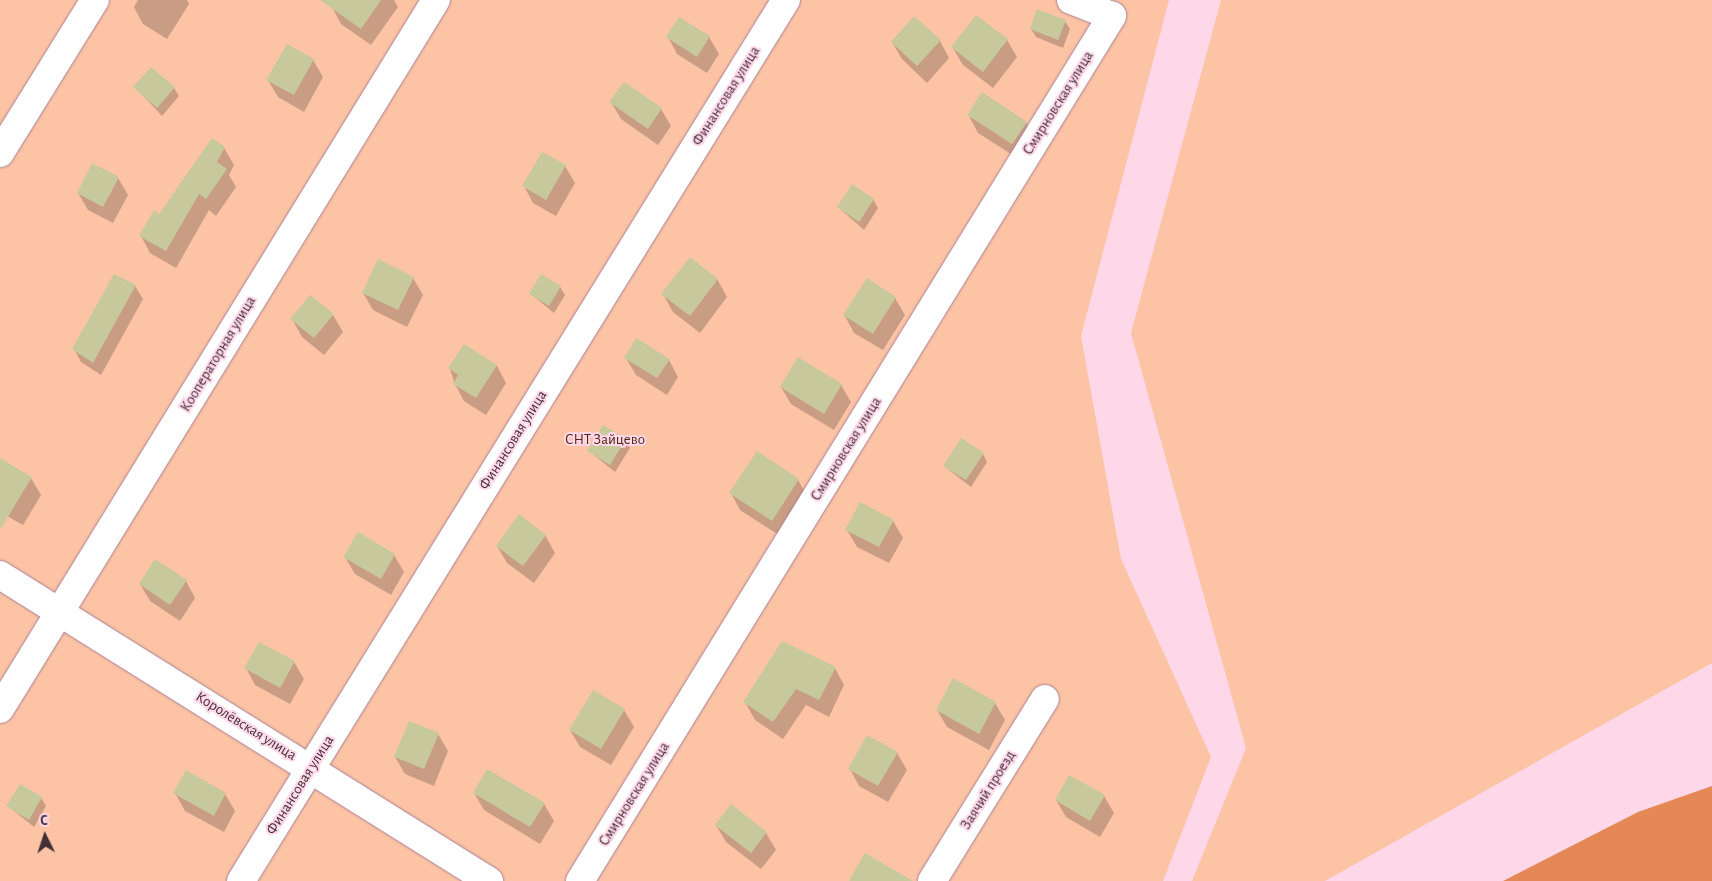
<!DOCTYPE html>
<html>
<head>
<meta charset="utf-8">
<style>
  body { margin:0 }
  #map { position:relative; width:1712px; height:881px; overflow:hidden; background:#fed7e9; font-family:"Alegreya Sans",sans-serif }
  div>[style] { position:absolute }
  .green>* { inset:0; background:#fcc3a5 }
  .forest>* { inset:0; background:#e48956 }
  .shadow>* { inset:0; background:#0003 }
  .building>* { inset:0; background:#c7c99c }
  .roads { filter:drop-shadow(0 0 1px #ac8095) drop-shadow(0 0 1px #ac8095) }
  .minor>* { height:28px; margin:-14px; padding:0 14px; transform-origin:14px; border-radius:14px; background:#fff }
  span { translate:-50% -50%; white-space:nowrap; text-align:center; line-height:1.15; -webkit-text-stroke:4px #fed7e9; paint-order:stroke }
  .street-label { font-size:15px; color:#423038 }
  .park-label { font-size:15px; color:#4e2914 }
  .north { position:absolute; left:20px; top:811px; width:50px; height:50px; -webkit-text-stroke:4px #fed7e9; paint-order:stroke; rotate:356deg; font-size:14px; font-weight:700; line-height:20px; text-align:center; color:#423038 }
  .north::after { content:''; display:block; margin:auto; width:18px; height:22px; background:#423038; clip-path:polygon(50% 0,100% 100%,50% 72%,0 100%) }
</style>
</head>
<body>
<div id="map">
  <div class="green">
    <i style="clip-path:polygon(0 0,1169px 0,1081px 336px,1121px 559px,1211px 757px,1163px 881px,0 881px)"></i>
    <i style="clip-path:polygon(1221px 0,1712px 0,1712px 663px,1325px 881px,1192px 881px,1246px 748px,1131px 333px)"></i>
  </div>
  <div class="forest">
    <i style="clip-path:polygon(1712px 786px,1712px 881px,1503px 881px,1638px 812px)"></i>
  </div>
  <div class="shadow">
    <i style="clip-path:polygon(138px 0,187px 0,189px 4px,167px 39px,143px 24px,134px 7px)"></i>
    <i style="clip-path:polygon(337px 0,394px 0,398px 7px,371px 45px,341px 24px,332px 7px)"></i>
    <i style="clip-path:polygon(1065px 21px,1070px 29px,1063px 48px,1036px 37px,1031px 29px)"></i>
    <i style="clip-path:polygon(668px 37px,709px 37px,719px 54px,707px 73px,677px 54px)"></i>
    <i style="clip-path:polygon(1007px 40px,1017px 57px,993px 88px,963px 65px,953px 48px)"></i>
    <i style="clip-path:polygon(940px 41px,949px 58px,927px 83px,902px 59px,892px 42px)"></i>
    <i style="clip-path:polygon(313px 60px,323px 77px,304px 112px,278px 97px,268px 80px)"></i>
    <i style="clip-path:polygon(135px 87px,174px 88px,179px 96px,162px 116px)"></i>
    <i style="clip-path:polygon(611px 102px,661px 109px,671px 126px,658px 145px,621px 119px)"></i>
    <i style="clip-path:polygon(969px 116px,1026px 122px,1036px 140px,1022px 161px,978px 133px)"></i>
    <i style="clip-path:polygon(224px 148px,234px 165px,229px 175px,236px 187px,216px 216px,209px 210px,176px 268px,150px 253px,141px 236px)"></i>
    <i style="clip-path:polygon(565px 166px,575px 183px,556px 216px,533px 203px,524px 186px)"></i>
    <i style="clip-path:polygon(118px 178px,128px 195px,113px 223px,88px 210px,78px 193px)"></i>
    <i style="clip-path:polygon(873px 199px,878px 208px,864px 230px,838px 207px)"></i>
    <i style="clip-path:polygon(413px 278px,423px 295px,407px 327px,373px 310px,363px 293px)"></i>
    <i style="clip-path:polygon(717px 279px,727px 297px,700px 333px,673px 312px,663px 294px)"></i>
    <i style="clip-path:polygon(135px 286px,143px 299px,101px 375px,81px 362px,74px 349px)"></i>
    <i style="clip-path:polygon(560px 287px,565px 295px,554px 313px,531px 294px)"></i>
    <i style="clip-path:polygon(895px 298px,905px 315px,883px 350px,854px 333px,845px 316px)"></i>
    <i style="clip-path:polygon(333px 315px,343px 332px,324px 355px,302px 337px,292px 319px)"></i>
    <i style="clip-path:polygon(464px 346px,497px 366px,506px 383px,486px 415px,464px 401px,455px 384px,450px 369px)"></i>
    <i style="clip-path:polygon(626px 358px,669px 360px,678px 377px,667px 395px,636px 375px)"></i>
    <i style="clip-path:polygon(841px 385px,851px 402px,834px 430px,791px 404px,781px 387px)"></i>
    <i style="clip-path:polygon(625px 440px,630px 448px,615px 472px,589px 451px)"></i>
    <i style="clip-path:polygon(757px 453px,798px 480px,808px 497px,782px 537px,740px 510px,731px 493px)"></i>
    <i style="clip-path:polygon(983px 454px,987px 462px,971px 487px,944px 466px)"></i>
    <i style="clip-path:polygon(0 459px,31px 478px,41px 495px,23px 525px,0 512px)"></i>
    <i style="clip-path:polygon(893px 521px,903px 538px,889px 563px,857px 547px,847px 530px)"></i>
    <i style="clip-path:polygon(545px 535px,555px 553px,534px 583px,507px 563px,497px 546px)"></i>
    <i style="clip-path:polygon(394px 555px,404px 572px,391px 595px,355px 574px,345px 557px)"></i>
    <i style="clip-path:polygon(186px 581px,195px 598px,180px 621px,150px 601px,140px 584px)"></i>
    <i style="clip-path:polygon(294px 662px,304px 679px,290px 704px,255px 685px,246px 668px)"></i>
    <i style="clip-path:polygon(835px 668px,844px 685px,829px 717px,806px 705px,783px 739px,755px 720px,745px 702px)"></i>
    <i style="clip-path:polygon(995px 703px,1005px 720px,989px 750px,947px 727px,937px 710px)"></i>
    <i style="clip-path:polygon(624px 710px,634px 727px,611px 765px,580px 747px,570px 730px)"></i>
    <i style="clip-path:polygon(438px 734px,448px 751px,434px 786px,405px 774px,395px 757px)"></i>
    <i style="clip-path:polygon(897px 753px,907px 770px,888px 802px,859px 786px,850px 769px)"></i>
    <i style="clip-path:polygon(175px 793px,225px 794px,235px 811px,224px 832px,185px 811px)"></i>
    <i style="clip-path:polygon(474px 793px,544px 804px,554px 821px,540px 844px,484px 810px)"></i>
    <i style="clip-path:polygon(1104px 796px,1114px 813px,1100px 837px,1066px 817px,1056px 800px)"></i>
    <i style="clip-path:polygon(41px 798px,46px 806px,34px 827px,8px 806px)"></i>
    <i style="clip-path:polygon(716px 825px,766px 833px,776px 850px,761px 869px,726px 842px)"></i>
  </div>
  <div class="building">
    <i style="clip-path:polygon(320px 0,381px 0,361px 29px)"></i>
    <i style="clip-path:polygon(1037px 9px,1066px 20px,1058px 40px,1030px 29px)"></i>
    <i style="clip-path:polygon(976px 15px,1008px 39px,983px 72px,951px 47px)"></i>
    <i style="clip-path:polygon(914px 16px,941px 40px,917px 66px,891px 42px)"></i>
    <i style="clip-path:polygon(679px 17px,710px 36px,697px 57px,666px 37px)"></i>
    <i style="clip-path:polygon(287px 44px,314px 59px,294px 95px,266px 80px)"></i>
    <i style="clip-path:polygon(151px 67px,175px 87px,157px 108px,133px 87px)"></i>
    <i style="clip-path:polygon(624px 82px,662px 108px,648px 129px,609px 102px)"></i>
    <i style="clip-path:polygon(982px 92px,1027px 122px,1012px 144px,967px 115px)"></i>
    <i style="clip-path:polygon(212px 138px,225px 147px,217px 162px,227px 169px,206px 199px,199px 194px,166px 251px,139px 236px,154px 210px,159px 214px)"></i>
    <i style="clip-path:polygon(542px 152px,566px 165px,546px 200px,522px 186px)"></i>
    <i style="clip-path:polygon(92px 163px,119px 177px,103px 207px,77px 193px)"></i>
    <i style="clip-path:polygon(852px 184px,874px 199px,859px 222px,837px 207px)"></i>
    <i style="clip-path:polygon(690px 257px,718px 279px,690px 316px,661px 294px)"></i>
    <i style="clip-path:polygon(378px 259px,414px 277px,398px 310px,362px 293px)"></i>
    <i style="clip-path:polygon(114px 274px,136px 285px,93px 363px,72px 349px)"></i>
    <i style="clip-path:polygon(541px 274px,561px 286px,549px 306px,529px 294px)"></i>
    <i style="clip-path:polygon(867px 278px,896px 297px,873px 334px,843px 315px)"></i>
    <i style="clip-path:polygon(310px 295px,334px 314px,314px 338px,290px 319px)"></i>
    <i style="clip-path:polygon(636px 338px,670px 359px,657px 378px,624px 358px)"></i>
    <i style="clip-path:polygon(464px 344px,497px 365px,476px 398px,453px 384px,458px 375px,448px 368px)"></i>
    <i style="clip-path:polygon(798px 357px,842px 384px,824px 414px,780px 387px)"></i>
    <i style="clip-path:polygon(603px 425px,626px 439px,610px 465px,587px 451px)"></i>
    <i style="clip-path:polygon(961px 438px,984px 453px,966px 480px,943px 466px)"></i>
    <i style="clip-path:polygon(757px 451px,799px 479px,772px 521px,729px 493px)"></i>
    <i style="clip-path:polygon(0 458px,32px 477px,0 530px)"></i>
    <i style="clip-path:polygon(860px 502px,894px 520px,879px 547px,845px 530px)"></i>
    <i style="clip-path:polygon(519px 514px,546px 535px,523px 566px,496px 546px)"></i>
    <i style="clip-path:polygon(358px 532px,395px 554px,381px 579px,343px 557px)"></i>
    <i style="clip-path:polygon(155px 559px,187px 580px,170px 605px,139px 584px)"></i>
    <i style="clip-path:polygon(782px 641px,836px 667px,819px 700px,796px 689px,773px 722px,743px 702px)"></i>
    <i style="clip-path:polygon(259px 642px,295px 661px,280px 688px,244px 668px)"></i>
    <i style="clip-path:polygon(953px 678px,996px 702px,979px 734px,936px 710px)"></i>
    <i style="clip-path:polygon(593px 690px,625px 709px,601px 749px,569px 730px)"></i>
    <i style="clip-path:polygon(409px 721px,439px 733px,424px 769px,394px 757px)"></i>
    <i style="clip-path:polygon(867px 735px,898px 752px,878px 786px,848px 769px)"></i>
    <i style="clip-path:polygon(487px 769px,545px 803px,530px 827px,473px 793px)"></i>
    <i style="clip-path:polygon(186px 770px,226px 793px,214px 816px,173px 793px)"></i>
    <i style="clip-path:polygon(1069px 775px,1105px 795px,1090px 821px,1055px 800px)"></i>
    <i style="clip-path:polygon(20px 784px,42px 797px,29px 820px,6px 806px)"></i>
    <i style="clip-path:polygon(731px 804px,767px 832px,751px 853px,715px 825px)"></i>
    <i style="clip-path:polygon(865px 853px,913px 881px,849px 881px)"></i>
  </div>
  <div class="roads">
    <div class="minor">
      <i style="left:0;top:153px;width:180px;rotate:-58.2deg"></i>
      <i style="left:0;top:575px;width:577px;rotate:32.04deg"></i>
      <i style="left:0;top:709px;width:832px;rotate:-58.41deg"></i>
      <i style="left:241px;top:881px;width:1036px;rotate:-58.26deg"></i>
      <i style="left:580px;top:881px;width:1016px;rotate:-58.41deg"></i>
      <i style="left:1112px;top:16px;width:44px;rotate:-158.7deg"></i>
      <i style="left:932px;top:881px;width:214px;rotate:-58.2deg"></i>
    </div>
  </div>
  <div class="street-label">
    <span style="left:726px;top:96px;rotate:-58deg">Финансовая улица</span>
    <span style="left:1058px;top:103px;rotate:-58deg">Смирновская улица</span>
    <span style="left:218px;top:354px;rotate:-59deg">Кооператорная улица</span>
    <span style="left:513px;top:440px;rotate:-58deg">Финансовая улица</span>
    <span style="left:846px;top:449px;rotate:-58deg">Смирновская улица</span>
    <span style="left:246px;top:726px;rotate:32deg">Королёвская улица</span>
    <span style="left:300px;top:785px;rotate:-58deg">Финансовая улица</span>
    <span style="left:988px;top:790px;rotate:-58deg">Заячий проезд</span>
    <span style="left:634px;top:794px;rotate:-58deg">Смирновская улица</span>
  </div>
  <div class="park-label">
    <span style="left:605px;top:440px">СНТ Зайцево</span>
  </div>
  <div class="north">С</div>
</div>
</body>
</html>
